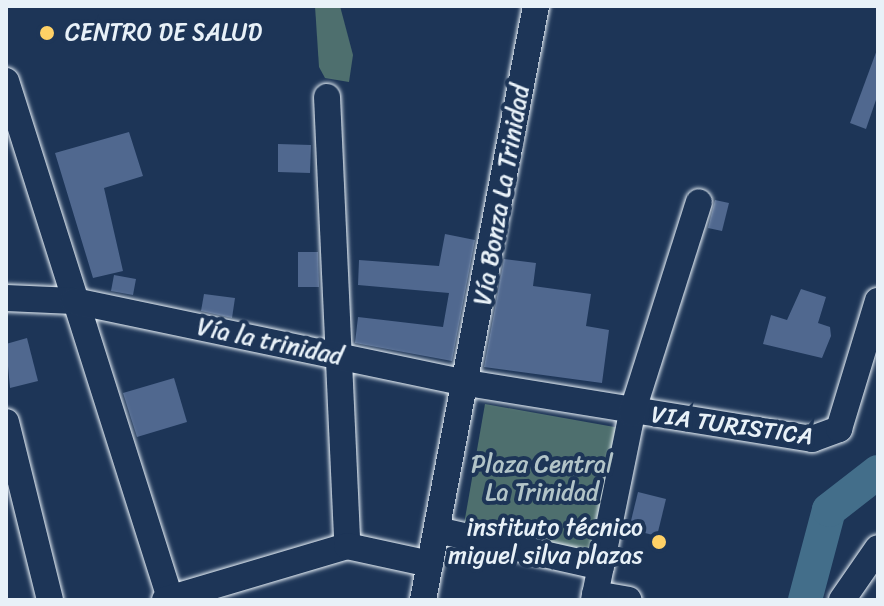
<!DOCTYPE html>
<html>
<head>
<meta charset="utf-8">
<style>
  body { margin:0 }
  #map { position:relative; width:884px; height:606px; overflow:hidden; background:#1d3557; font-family:Sriracha,sans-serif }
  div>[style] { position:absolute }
  .green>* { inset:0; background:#4e6f6e }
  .river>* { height:34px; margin:-17px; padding:0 17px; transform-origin:17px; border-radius:17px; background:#436e8a }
  .building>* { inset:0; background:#50688f }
  .roads { filter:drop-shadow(0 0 2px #e8f1f8) drop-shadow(0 0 2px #e8f1f8) }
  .minor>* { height:26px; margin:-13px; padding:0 13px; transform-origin:13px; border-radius:13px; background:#1d3557 }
  .dots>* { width:22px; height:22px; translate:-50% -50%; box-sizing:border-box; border:4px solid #1d3557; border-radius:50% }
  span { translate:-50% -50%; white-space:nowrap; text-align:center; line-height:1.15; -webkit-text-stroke:8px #1d3557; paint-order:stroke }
  .poi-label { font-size:24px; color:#e8f1f8 }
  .left { translate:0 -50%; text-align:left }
  .right { translate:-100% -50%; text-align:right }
  .street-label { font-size:24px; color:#e8f1f8 }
  .park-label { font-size:24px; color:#b2c4c8 }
  .frame { position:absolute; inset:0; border:8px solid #e8f1f8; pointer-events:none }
</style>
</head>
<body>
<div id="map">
  <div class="green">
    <i style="clip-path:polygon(315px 6px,340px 6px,353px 55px,349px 82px,325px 78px,319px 67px)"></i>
    <i style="clip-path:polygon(485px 404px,620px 428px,599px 554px,463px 530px)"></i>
  </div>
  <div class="river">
    <i style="left:805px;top:600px;width:93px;rotate:-75.1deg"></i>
    <i style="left:829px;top:510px;width:62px;rotate:-37.8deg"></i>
  </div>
  <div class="building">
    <i style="clip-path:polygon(878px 47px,878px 94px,866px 129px,850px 123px)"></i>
    <i style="clip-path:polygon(129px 132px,143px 176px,104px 188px,123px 271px,93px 278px,55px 153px)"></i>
    <i style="clip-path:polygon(278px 144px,311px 145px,310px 173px,278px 172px)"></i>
    <i style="clip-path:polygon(715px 200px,729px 203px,722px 231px,708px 228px)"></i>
    <i style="clip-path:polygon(445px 234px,475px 240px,452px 361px,355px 343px,358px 317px,443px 327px,449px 293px,358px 285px,359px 260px,439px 266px)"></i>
    <i style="clip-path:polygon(298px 252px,318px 252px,319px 287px,298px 287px)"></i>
    <i style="clip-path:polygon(504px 259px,536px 263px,533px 286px,591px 294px,586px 326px,609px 330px,602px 383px,484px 367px)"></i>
    <i style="clip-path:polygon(114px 275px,136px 279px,133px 295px,111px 291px)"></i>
    <i style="clip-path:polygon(801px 289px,826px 297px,818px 323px,830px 327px,831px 336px,822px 358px,763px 344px,771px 315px,787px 320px)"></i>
    <i style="clip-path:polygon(204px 294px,235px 298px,232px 318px,201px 311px)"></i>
    <i style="clip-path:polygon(27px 338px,38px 381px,10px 388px,6px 344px)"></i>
    <i style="clip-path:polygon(174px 378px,187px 422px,137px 437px,123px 393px)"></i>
    <i style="clip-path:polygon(638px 492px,666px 499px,657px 536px,629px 529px)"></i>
  </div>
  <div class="roads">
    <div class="minor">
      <i style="left:6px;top:81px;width:542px;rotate:72.4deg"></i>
      <i style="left:327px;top:97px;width:449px;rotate:87.4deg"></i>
      <i style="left:6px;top:298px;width:68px;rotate:2.5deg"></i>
      <i style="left:74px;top:301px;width:401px;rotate:11.8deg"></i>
      <i style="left:467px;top:383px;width:350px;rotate:9.2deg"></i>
      <i style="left:812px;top:439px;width:29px;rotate:-20deg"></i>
      <i style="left:839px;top:429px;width:134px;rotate:-73.1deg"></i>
      <i style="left:6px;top:422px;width:183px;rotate:76.1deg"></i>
      <i style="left:437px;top:530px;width:168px;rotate:12.7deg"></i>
      <i style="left:595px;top:594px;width:34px;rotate:10deg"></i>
      <i style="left:165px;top:600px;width:190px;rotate:-16.5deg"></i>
      <i style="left:347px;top:546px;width:85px;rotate:12.2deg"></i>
      <i style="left:423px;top:600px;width:605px;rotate:-79.23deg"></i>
      <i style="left:594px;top:600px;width:191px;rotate:-78.5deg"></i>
      <i style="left:632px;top:413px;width:221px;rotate:-72.4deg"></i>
      <i style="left:842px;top:600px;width:63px;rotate:-55.3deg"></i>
    </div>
  </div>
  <div class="dots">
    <i style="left:47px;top:33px;background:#ffd166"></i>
    <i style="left:659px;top:542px;background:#ffd166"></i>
  </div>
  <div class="poi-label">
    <span class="left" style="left:65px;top:33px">CENTRO DE SALUD</span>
    <span class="right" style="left:643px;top:542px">instituto técnico<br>miguel silva plazas</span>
  </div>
  <div class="street-label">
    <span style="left:502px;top:195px;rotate:-80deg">Vía Bonza La Trinidad</span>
    <span style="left:270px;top:342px;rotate:12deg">Vía la trinidad</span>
    <span style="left:732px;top:426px;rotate:8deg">VIA TURISTICA</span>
  </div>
  <div class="park-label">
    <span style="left:542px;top:479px">Plaza Central<br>La Trinidad</span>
  </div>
  <div class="frame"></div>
</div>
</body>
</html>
